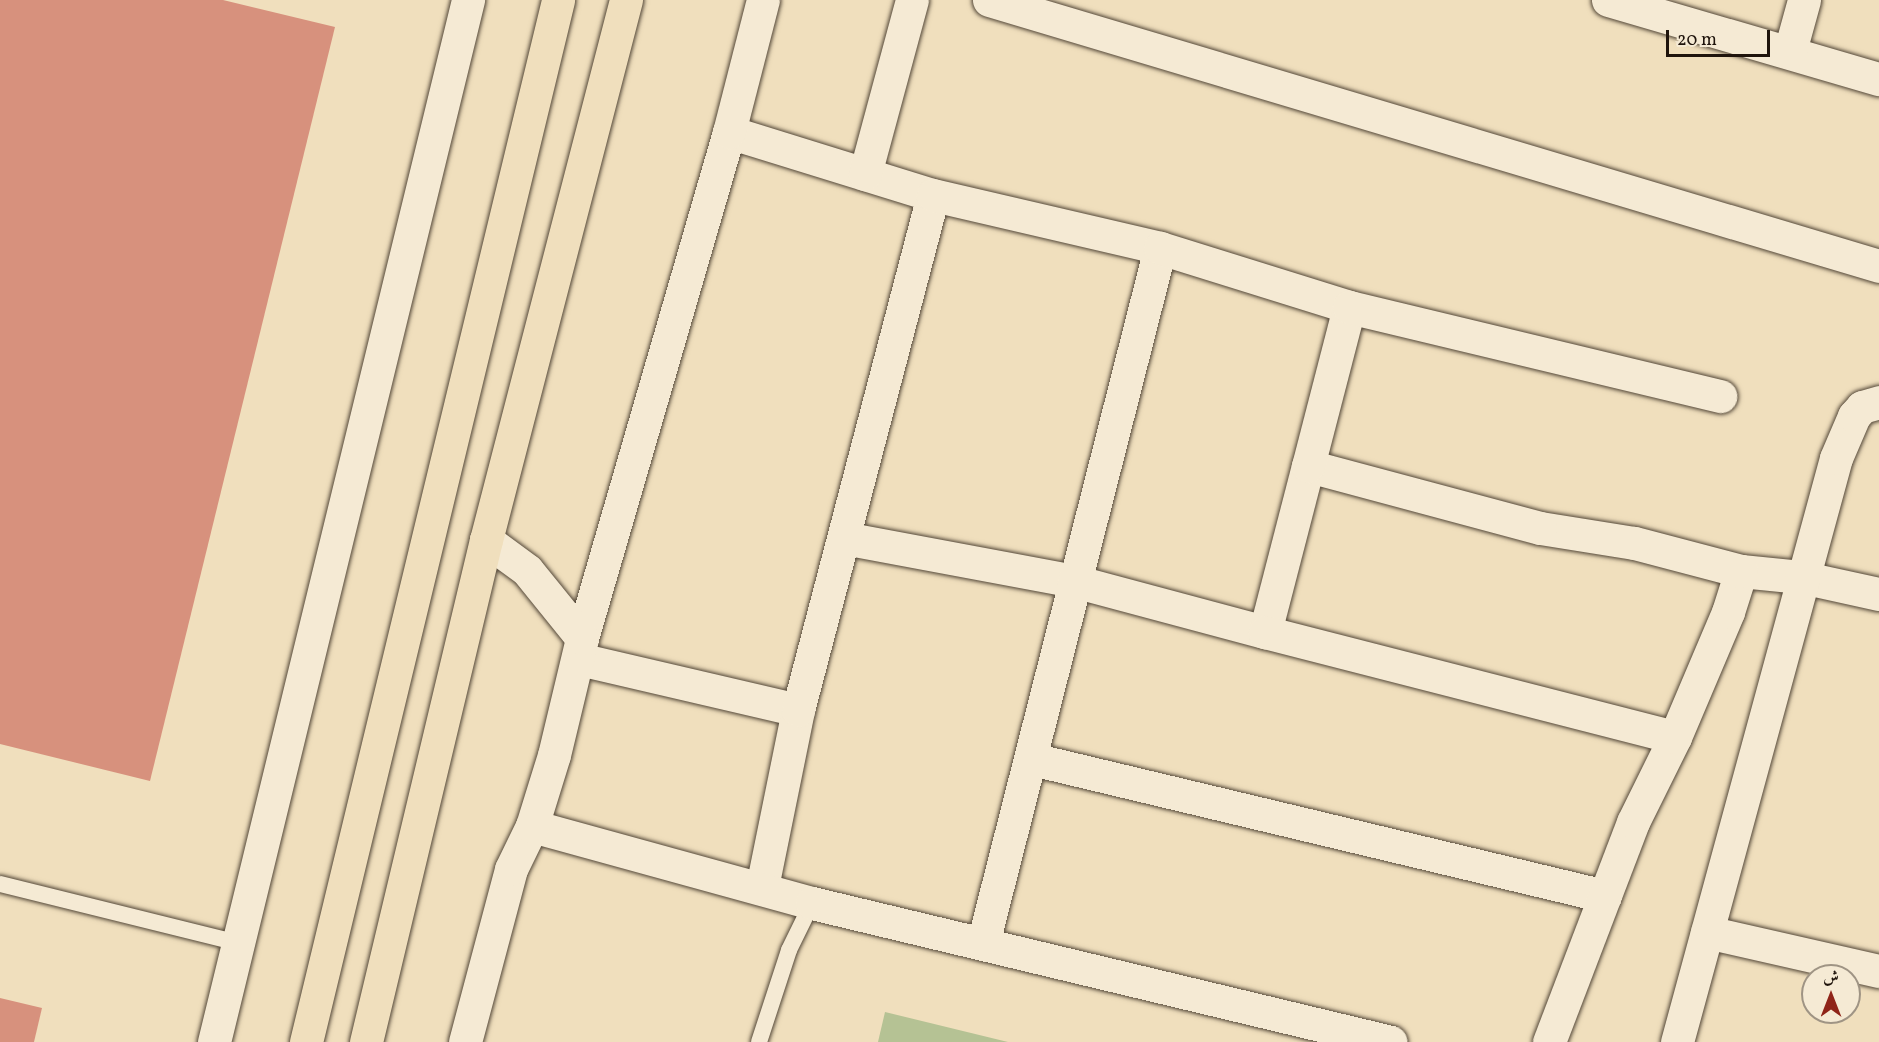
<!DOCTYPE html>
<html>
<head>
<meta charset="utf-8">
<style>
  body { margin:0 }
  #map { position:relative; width:1879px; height:1042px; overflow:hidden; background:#f0dfbd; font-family:Vollkorn,Amiri,serif }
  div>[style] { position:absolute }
  .green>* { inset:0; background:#b5c294 }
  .building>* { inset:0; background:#d7917d }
  .roads { filter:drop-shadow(0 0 2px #534738) drop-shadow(0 0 2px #534738) }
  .service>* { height:16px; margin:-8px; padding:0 8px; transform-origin:8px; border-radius:8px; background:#f5ead4 }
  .minor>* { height:33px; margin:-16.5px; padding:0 16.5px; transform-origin:16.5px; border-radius:16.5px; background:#f5ead4 }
  .tertiary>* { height:33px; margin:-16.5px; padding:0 16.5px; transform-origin:16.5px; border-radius:16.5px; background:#f5ead4 }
  .secondary>* { height:33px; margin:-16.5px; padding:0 16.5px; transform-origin:16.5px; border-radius:16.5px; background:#f5ead4 }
  .primary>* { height:33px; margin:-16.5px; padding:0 16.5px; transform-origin:16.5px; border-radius:16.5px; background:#f0dfbd }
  span { translate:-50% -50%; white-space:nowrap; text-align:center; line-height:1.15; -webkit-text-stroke:6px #f5ead4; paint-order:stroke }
  .north { position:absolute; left:1801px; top:964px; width:60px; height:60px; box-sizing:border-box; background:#f5ead4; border:2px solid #9f9484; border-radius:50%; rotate:0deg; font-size:16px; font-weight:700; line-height:24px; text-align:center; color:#1f140c }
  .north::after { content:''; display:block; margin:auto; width:21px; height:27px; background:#8f2418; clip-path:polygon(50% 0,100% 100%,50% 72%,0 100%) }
  .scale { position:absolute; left:1666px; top:30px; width:104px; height:27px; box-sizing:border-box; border:3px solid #1f140c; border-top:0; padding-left:8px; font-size:18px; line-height:21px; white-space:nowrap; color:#1f140c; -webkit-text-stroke:4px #f5ead4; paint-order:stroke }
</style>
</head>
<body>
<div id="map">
  <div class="green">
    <i style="clip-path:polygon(885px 1012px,1008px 1042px,878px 1042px)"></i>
  </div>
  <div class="building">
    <i style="clip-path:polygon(0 0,223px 0,335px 27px,150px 781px,0 744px)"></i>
    <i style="clip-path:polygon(0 998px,42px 1008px,34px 1042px,0 1042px)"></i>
  </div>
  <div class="roads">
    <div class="service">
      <i style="left:0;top:884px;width:245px;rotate:13.9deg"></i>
      <i style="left:759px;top:1042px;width:97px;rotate:-71.9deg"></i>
      <i style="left:789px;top:950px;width:52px;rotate:-63.9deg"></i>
    </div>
    <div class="minor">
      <i style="left:989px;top:0;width:929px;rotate:16.64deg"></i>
      <i style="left:1608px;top:0;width:282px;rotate:16.3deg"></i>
      <i style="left:1790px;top:51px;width:53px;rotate:-74.6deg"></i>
      <i style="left:729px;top:132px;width:214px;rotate:17.2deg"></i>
      <i style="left:865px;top:174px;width:180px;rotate:-74.9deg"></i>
      <i style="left:844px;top:538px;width:234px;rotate:10.6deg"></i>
      <i style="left:1074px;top:581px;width:198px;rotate:15deg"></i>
      <i style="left:1265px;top:632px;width:171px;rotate:-75.5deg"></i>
      <i style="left:1741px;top:571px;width:60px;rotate:5.7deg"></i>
      <i style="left:1801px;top:577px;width:80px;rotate:12.3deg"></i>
      <i style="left:1265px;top:632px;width:423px;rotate:14.4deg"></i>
      <i style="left:582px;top:638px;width:527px;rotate:-73.8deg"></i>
      <i style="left:729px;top:132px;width:136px;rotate:-75.6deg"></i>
      <i style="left:579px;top:659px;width:225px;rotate:13.1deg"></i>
      <i style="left:1032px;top:759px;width:589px;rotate:13.45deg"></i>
      <i style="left:762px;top:887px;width:181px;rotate:-78.5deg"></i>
      <i style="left:798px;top:710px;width:532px;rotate:-75.31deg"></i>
      <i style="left:933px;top:195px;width:233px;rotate:13.1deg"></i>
      <i style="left:1707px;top:932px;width:176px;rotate:12.8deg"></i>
      <i style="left:983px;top:943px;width:717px;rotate:-75.71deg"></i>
      <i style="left:1160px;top:248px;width:198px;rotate:17.3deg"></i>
      <i style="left:1549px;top:1042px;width:235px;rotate:-69.1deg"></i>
      <i style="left:1633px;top:822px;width:95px;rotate:-63.7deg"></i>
      <i style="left:1675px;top:737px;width:136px;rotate:-67deg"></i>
      <i style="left:1728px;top:612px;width:43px;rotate:-72.4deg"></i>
      <i style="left:1741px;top:571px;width:111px;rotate:-165.3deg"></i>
      <i style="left:1634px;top:543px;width:95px;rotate:-170.9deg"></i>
      <i style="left:1540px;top:528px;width:240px;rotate:-165deg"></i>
      <i style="left:1308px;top:466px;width:164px;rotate:-75.5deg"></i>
      <i style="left:1349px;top:307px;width:382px;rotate:13.5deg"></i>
      <i style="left:1677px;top:1042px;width:605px;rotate:-74.77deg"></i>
      <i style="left:1836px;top:458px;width:46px;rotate:-66.8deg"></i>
      <i style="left:1854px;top:416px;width:12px;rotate:-48deg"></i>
      <i style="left:1862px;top:407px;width:18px;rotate:-16deg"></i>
    </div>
    <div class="tertiary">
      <i style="left:532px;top:826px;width:290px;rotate:15.4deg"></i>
      <i style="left:812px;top:903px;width:595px;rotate:13.5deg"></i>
      <i style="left:465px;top:1042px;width:179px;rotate:-75.1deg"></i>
      <i style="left:511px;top:869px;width:48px;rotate:-64deg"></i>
      <i style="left:532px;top:826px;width:74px;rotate:-72.8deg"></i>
      <i style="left:554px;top:755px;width:120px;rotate:-76.5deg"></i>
      <i style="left:582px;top:638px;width:87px;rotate:-129deg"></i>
      <i style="left:527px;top:570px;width:51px;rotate:-143.8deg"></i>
    </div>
    <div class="secondary">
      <i style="left:214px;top:1042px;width:1073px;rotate:-76.3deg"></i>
    </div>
    <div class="primary">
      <i style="left:306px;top:1042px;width:1072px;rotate:-76.4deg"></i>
      <i style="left:366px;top:1042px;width:516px;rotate:-76.56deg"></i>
      <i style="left:486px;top:540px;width:558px;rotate:-75.47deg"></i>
    </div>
  </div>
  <div class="north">ش</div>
  <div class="scale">20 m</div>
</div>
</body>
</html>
